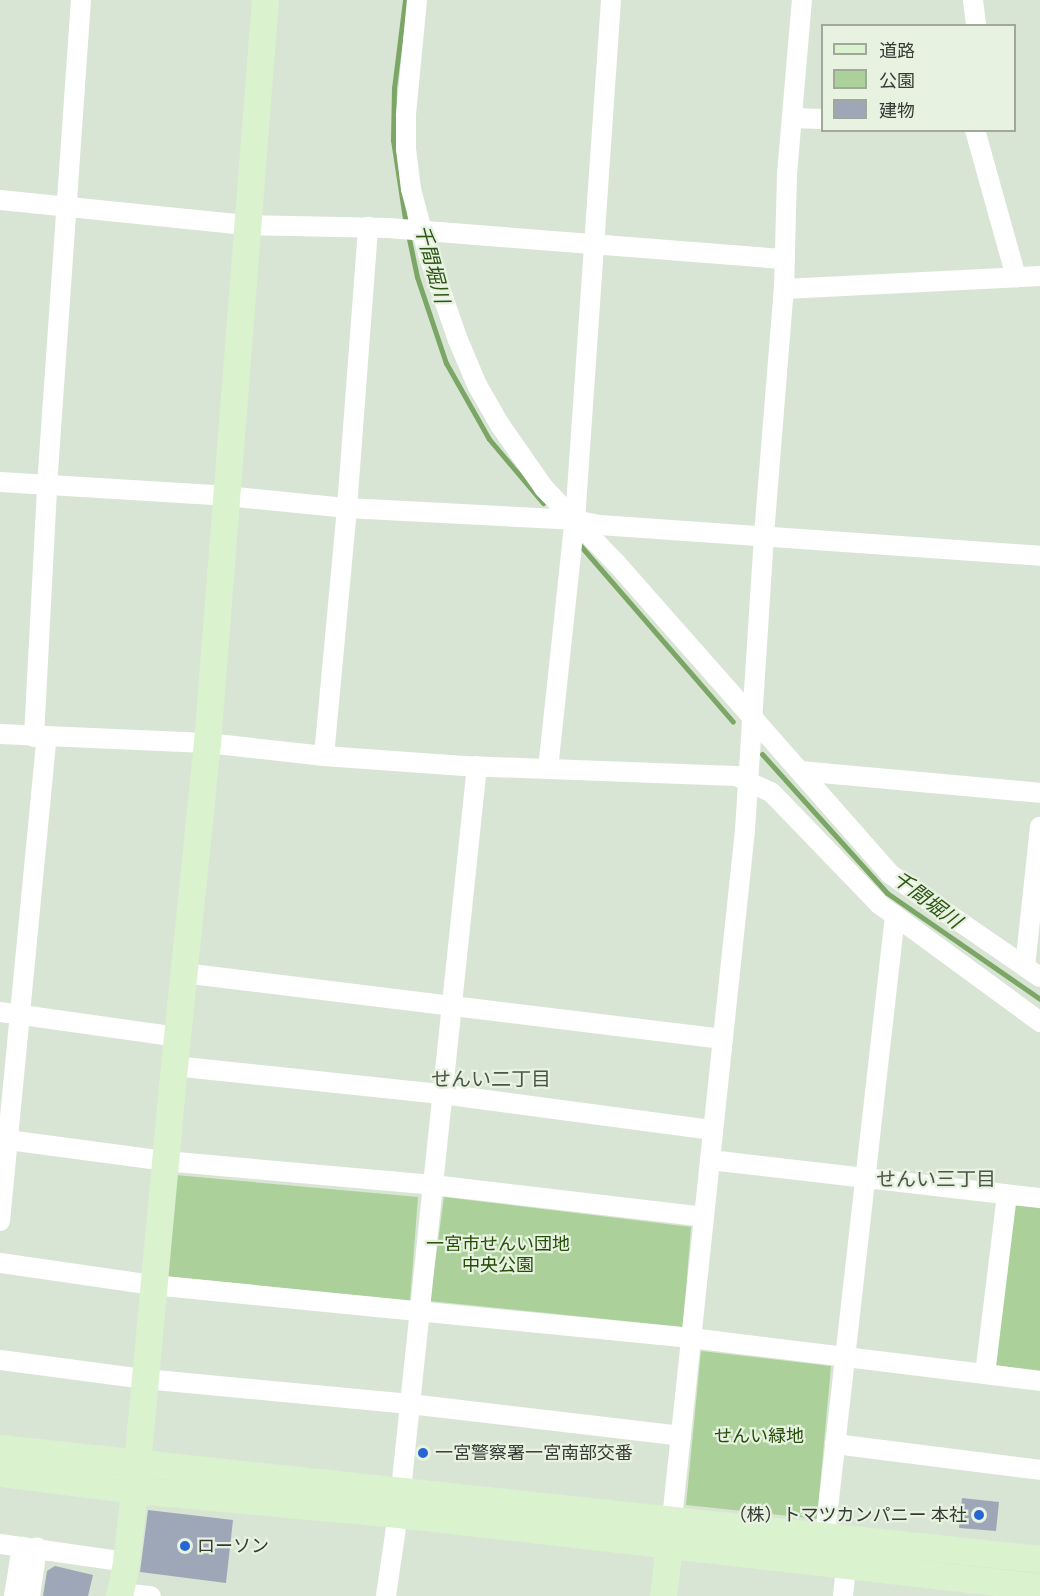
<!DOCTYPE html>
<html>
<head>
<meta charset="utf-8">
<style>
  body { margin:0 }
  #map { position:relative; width:1040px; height:1596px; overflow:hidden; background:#d9e5d4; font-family:"Public Sans","Noto Sans JP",sans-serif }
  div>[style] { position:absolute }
  .green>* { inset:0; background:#abd09a }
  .stream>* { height:5px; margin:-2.5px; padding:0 2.5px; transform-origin:2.5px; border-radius:2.5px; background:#7ba666 }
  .building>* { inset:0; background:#9ea7b7 }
  .street>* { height:20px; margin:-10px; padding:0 10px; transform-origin:10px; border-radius:10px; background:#fff }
  .secondary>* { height:27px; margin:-13.5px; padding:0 13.5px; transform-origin:13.5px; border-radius:13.5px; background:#daf2cd }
  .dots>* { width:16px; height:16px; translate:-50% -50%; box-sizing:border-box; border:3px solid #e7f2e1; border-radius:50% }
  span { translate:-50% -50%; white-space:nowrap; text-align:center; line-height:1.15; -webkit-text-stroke:4.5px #e7f2e1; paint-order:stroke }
  .park-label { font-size:18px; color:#244c07 }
  .poi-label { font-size:18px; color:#363a34 }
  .left { translate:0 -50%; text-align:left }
  .right { translate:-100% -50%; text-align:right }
  .water-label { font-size:20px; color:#2c5412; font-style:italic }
  .neighbourhood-label { font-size:20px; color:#4c5648 }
  .legend { position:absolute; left:821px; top:24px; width:195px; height:108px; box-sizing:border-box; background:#e7f2e1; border:2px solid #a0a89c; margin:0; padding:8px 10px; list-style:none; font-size:18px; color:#363a34 }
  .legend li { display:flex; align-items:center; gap:12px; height:30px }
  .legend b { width:30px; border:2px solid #a0a89c }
</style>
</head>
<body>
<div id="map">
  <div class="green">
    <i style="clip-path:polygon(175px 1175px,418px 1197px,410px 1301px,154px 1275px)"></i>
    <i style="clip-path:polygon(444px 1197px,691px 1227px,683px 1327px,430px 1301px)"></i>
    <i style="clip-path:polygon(1015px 1203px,1040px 1207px,1040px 1372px,996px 1365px)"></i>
    <i style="clip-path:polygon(701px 1351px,831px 1366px,817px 1519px,686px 1505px)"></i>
  </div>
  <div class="stream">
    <i style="left:405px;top:0;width:89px;rotate:97.1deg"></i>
    <i style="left:394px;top:88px;width:52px;rotate:91.1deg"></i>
    <i style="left:393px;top:140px;width:86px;rotate:81.3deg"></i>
    <i style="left:408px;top:234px;width:44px;rotate:78.2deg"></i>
    <i style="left:417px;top:277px;width:91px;rotate:71.4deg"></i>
    <i style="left:446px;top:363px;width:87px;rotate:60.5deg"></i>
    <i style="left:489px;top:439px;width:84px;rotate:49.8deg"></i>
    <i style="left:579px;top:544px;width:235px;rotate:49.1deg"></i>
    <i style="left:762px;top:754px;width:187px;rotate:48deg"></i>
    <i style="left:887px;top:893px;width:186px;rotate:34.7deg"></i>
  </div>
  <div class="building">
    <i style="clip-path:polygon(962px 1498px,999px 1502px,996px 1531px,959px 1528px)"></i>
    <i style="clip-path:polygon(148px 1510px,233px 1520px,226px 1583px,140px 1572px)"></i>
    <i style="clip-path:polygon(55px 1566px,93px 1575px,88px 1596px,43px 1596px,47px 1571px)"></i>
  </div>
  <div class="street">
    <i style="left:417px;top:0;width:116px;rotate:95.5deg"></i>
    <i style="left:406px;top:115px;width:34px;rotate:90deg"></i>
    <i style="left:406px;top:149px;width:40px;rotate:82.9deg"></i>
    <i style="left:411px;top:189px;width:67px;rotate:75.3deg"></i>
    <i style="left:428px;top:254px;width:91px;rotate:70.8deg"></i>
    <i style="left:458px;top:340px;width:49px;rotate:67.1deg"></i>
    <i style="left:477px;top:385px;width:46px;rotate:60.1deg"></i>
    <i style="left:500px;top:425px;width:77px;rotate:55.1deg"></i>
    <i style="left:544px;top:488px;width:105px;rotate:46.2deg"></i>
    <i style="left:617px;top:564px;width:413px;rotate:48.6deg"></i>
    <i style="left:890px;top:874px;width:182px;rotate:34.5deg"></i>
    <i style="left:973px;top:0;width:26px;rotate:83deg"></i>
    <i style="left:792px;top:118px;width:30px;rotate:2deg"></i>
    <i style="left:975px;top:130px;width:153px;rotate:74.4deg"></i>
    <i style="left:0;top:200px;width:247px;rotate:5.8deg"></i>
    <i style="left:246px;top:225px;width:142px;rotate:1.2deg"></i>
    <i style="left:388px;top:228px;width:398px;rotate:4.5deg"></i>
    <i style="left:784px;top:289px;width:256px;rotate:-2.9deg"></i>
    <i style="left:0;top:482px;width:226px;rotate:3.5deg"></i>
    <i style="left:226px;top:496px;width:122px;rotate:5.7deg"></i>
    <i style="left:347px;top:508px;width:227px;rotate:3deg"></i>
    <i style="left:574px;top:520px;width:26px;rotate:11deg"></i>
    <i style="left:600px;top:525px;width:441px;rotate:4deg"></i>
    <i style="left:0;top:734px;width:207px;rotate:2.5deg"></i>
    <i style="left:207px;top:743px;width:118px;rotate:6.3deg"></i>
    <i style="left:324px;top:756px;width:140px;rotate:4.1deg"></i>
    <i style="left:464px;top:766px;width:272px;rotate:2.1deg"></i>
    <i style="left:736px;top:776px;width:38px;rotate:25deg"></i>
    <i style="left:771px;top:792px;width:156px;rotate:46deg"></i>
    <i style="left:879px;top:904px;width:200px;rotate:36.2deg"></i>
    <i style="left:34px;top:737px;width:251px;rotate:-87deg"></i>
    <i style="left:47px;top:486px;width:487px;rotate:-86deg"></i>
    <i style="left:324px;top:756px;width:249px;rotate:-84.7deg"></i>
    <i style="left:347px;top:508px;width:282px;rotate:-85.7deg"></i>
    <i style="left:548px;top:769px;width:264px;rotate:-83.9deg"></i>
    <i style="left:576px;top:506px;width:507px;rotate:-86.04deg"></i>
    <i style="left:800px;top:771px;width:241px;rotate:5.2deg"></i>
    <i style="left:1025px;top:967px;width:141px;rotate:-83.9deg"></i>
    <i style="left:183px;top:973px;width:544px;rotate:6.97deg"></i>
    <i style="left:0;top:1012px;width:179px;rotate:8deg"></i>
    <i style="left:174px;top:1066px;width:269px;rotate:6deg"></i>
    <i style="left:442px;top:1094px;width:273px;rotate:7.6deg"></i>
    <i style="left:0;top:1139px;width:166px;rotate:7.6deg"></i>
    <i style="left:165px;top:1161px;width:269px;rotate:5.1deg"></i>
    <i style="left:433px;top:1185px;width:273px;rotate:6.7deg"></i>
    <i style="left:710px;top:1160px;width:332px;rotate:6.6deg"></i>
    <i style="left:0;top:1221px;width:486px;rotate:-84.5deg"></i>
    <i style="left:0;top:1263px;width:155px;rotate:8.2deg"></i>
    <i style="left:153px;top:1285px;width:541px;rotate:5.63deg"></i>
    <i style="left:691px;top:1338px;width:352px;rotate:7deg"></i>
    <i style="left:0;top:1360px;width:146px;rotate:7.5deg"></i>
    <i style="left:145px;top:1379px;width:266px;rotate:5.4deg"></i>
    <i style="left:410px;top:1404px;width:273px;rotate:6.7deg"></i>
    <i style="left:985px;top:1374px;width:181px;rotate:-83deg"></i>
    <i style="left:835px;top:1444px;width:207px;rotate:7.2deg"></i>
    <i style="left:401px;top:1490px;width:728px;rotate:-84.01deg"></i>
    <i style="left:672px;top:1519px;width:693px;rotate:-83.95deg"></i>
    <i style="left:745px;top:830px;width:296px;rotate:-86.3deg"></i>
    <i style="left:764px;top:535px;width:247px;rotate:-85.4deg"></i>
    <i style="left:784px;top:289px;width:115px;rotate:-88.5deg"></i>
    <i style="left:787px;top:174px;width:175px;rotate:-85.1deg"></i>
    <i style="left:825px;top:1535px;width:623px;rotate:-83.55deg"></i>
    <i style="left:0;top:1544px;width:127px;rotate:8.1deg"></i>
    <i style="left:120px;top:1593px;width:31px;rotate:6deg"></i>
    <i style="left:14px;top:1596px;width:50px;rotate:-80.7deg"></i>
    <i style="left:30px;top:1596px;width:49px;rotate:-81.7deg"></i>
    <i style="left:386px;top:1596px;width:83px;rotate:-81.7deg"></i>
    <i style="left:843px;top:1596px;width:30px;rotate:-84deg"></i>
  </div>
  <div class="secondary">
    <i style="left:0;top:1448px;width:1046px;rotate:6.09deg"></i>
    <i style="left:0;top:1473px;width:135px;rotate:7.2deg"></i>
    <i style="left:134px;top:1490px;width:265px;rotate:5.2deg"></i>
    <i style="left:398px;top:1514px;width:646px;rotate:6.49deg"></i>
    <i style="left:119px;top:1596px;width:35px;rotate:-78deg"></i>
    <i style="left:126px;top:1562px;width:99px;rotate:-83.6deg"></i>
    <i style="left:137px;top:1464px;width:370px;rotate:-84.7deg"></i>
    <i style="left:171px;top:1096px;width:355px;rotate:-84.2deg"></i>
    <i style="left:207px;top:743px;width:745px;rotate:-85.54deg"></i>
    <i style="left:663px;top:1596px;width:67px;rotate:-83.2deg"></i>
  </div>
  <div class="dots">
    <i style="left:423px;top:1453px;background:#2766d2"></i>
    <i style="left:979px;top:1515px;background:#2766d2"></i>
    <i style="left:185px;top:1546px;background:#2766d2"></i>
  </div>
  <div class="park-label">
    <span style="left:498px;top:1255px">一宮市せんい団地<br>中央公園</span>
    <span style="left:759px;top:1436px">せんい緑地</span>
  </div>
  <div class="poi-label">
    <span class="left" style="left:435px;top:1453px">一宮警察署一宮南部交番</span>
    <span class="right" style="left:967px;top:1515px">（株）トマツカンパニー 本社</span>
    <span class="left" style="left:197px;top:1546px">ローソン</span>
  </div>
  <div class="water-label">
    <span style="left:432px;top:264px;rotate:75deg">千間堀川</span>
    <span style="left:927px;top:900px;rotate:37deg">千間堀川</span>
  </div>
  <div class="neighbourhood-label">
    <span style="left:491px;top:1079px">せんい二丁目</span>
    <span style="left:936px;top:1179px">せんい三丁目</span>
  </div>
  <ul class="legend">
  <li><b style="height:8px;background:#daf2cd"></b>道路</li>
  <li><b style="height:16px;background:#abd09a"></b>公園</li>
  <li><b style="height:16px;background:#9ea7b7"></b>建物</li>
  </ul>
</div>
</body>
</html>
